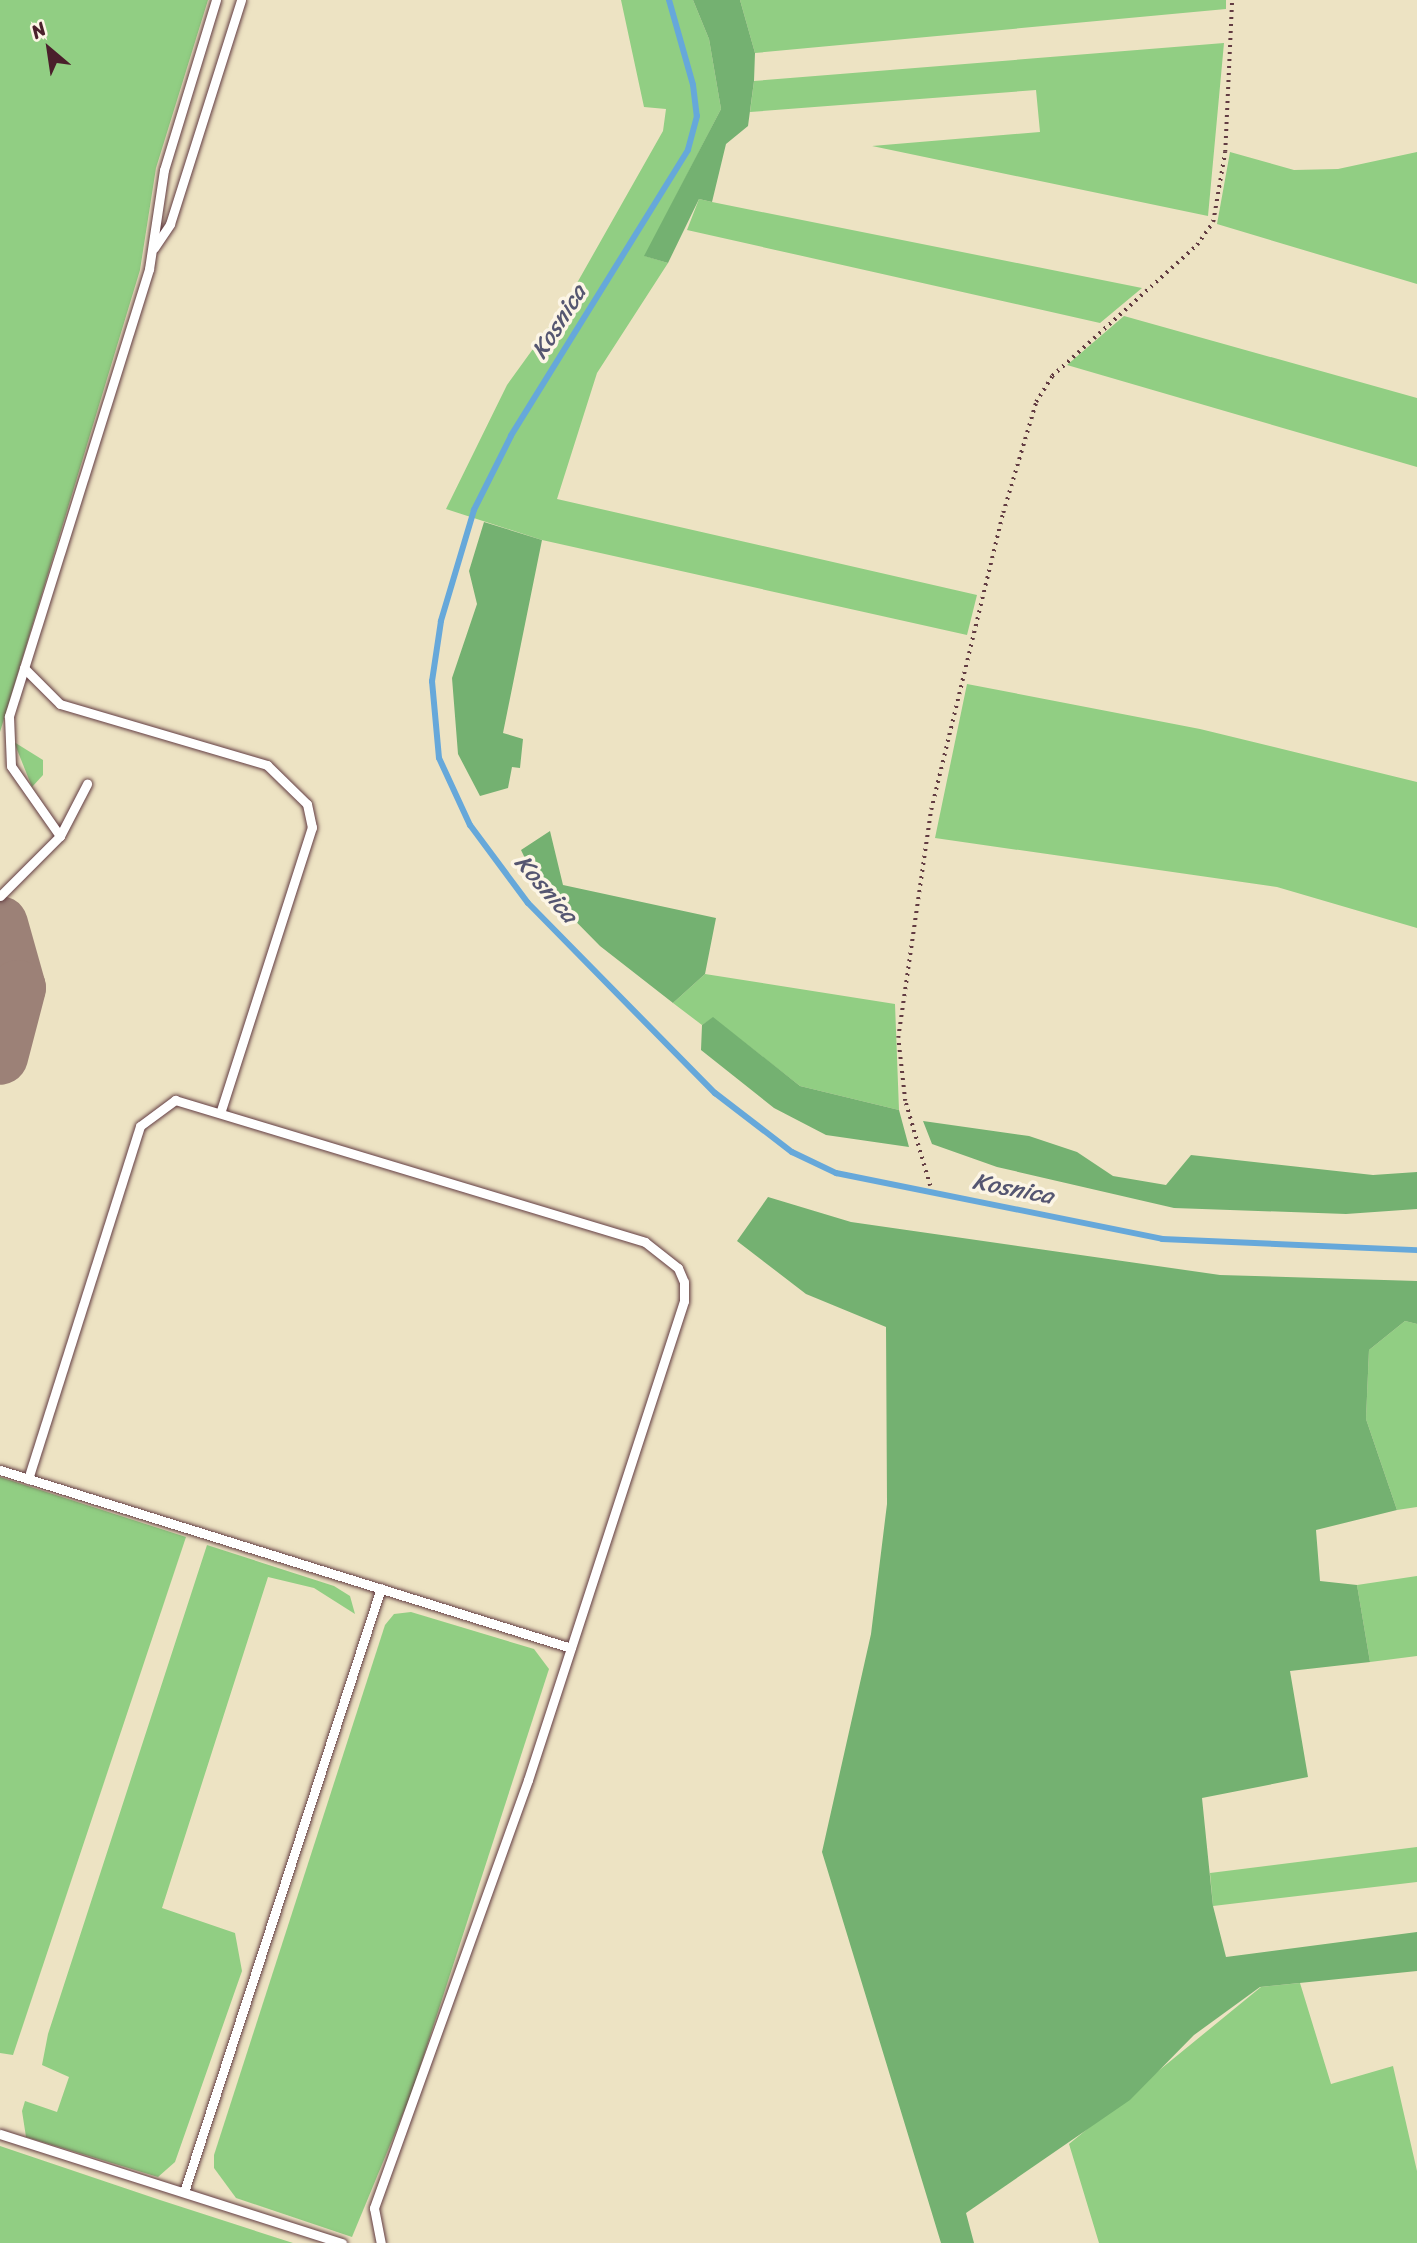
<!DOCTYPE html>
<html>
<head>
<meta charset="utf-8">
<style>
  body { margin:0 }
  #map { position:relative; width:1417px; height:2243px; overflow:hidden; background:#ede3c3; font-family:Sriracha,sans-serif }
  div>[style] { position:absolute }
  .green>* { inset:0; background:#91ce83 }
  .forest>* { inset:0; background:#74b171 }
  .stream>* { height:6px; margin:-3px; padding:0 3px; transform-origin:3px; border-radius:3px; background:#66a8da }
  .taxiway>* { height:56px; margin:-28px; padding:0 28px; transform-origin:28px; border-radius:28px; background:#9c8177 }
  .path>* { height:3.5px; margin-top:-1.75px; transform-origin:0; background:repeating-linear-gradient(90deg,#623c42 0 2px,transparent 0 7px) }
  .roads { filter:drop-shadow(0 0 2px #623c42) drop-shadow(0 0 2px #623c42) }
  .service>* { height:9px; margin:-4.5px; padding:0 4.5px; transform-origin:4.5px; border-radius:4.5px; background:#fff }
  span { translate:-50% -50%; white-space:nowrap; text-align:center; line-height:1.15; -webkit-text-stroke:7px #fcf5e5; paint-order:stroke }
  .water-label { font-size:24px; color:#555671; font-style:italic }
  .north { position:absolute; left:14px; top:14px; width:70px; height:70px; -webkit-text-stroke:5px #fcf5e5; paint-order:stroke; rotate:331deg; font-size:19px; font-weight:700; line-height:28px; text-align:center; color:#4a1f2b }
  .north::after { content:''; display:block; margin:auto; width:24px; height:32px; background:#4a1f2b; clip-path:polygon(50% 0,100% 100%,50% 72%,0 100%) }
</style>
</head>
<body>
<div id="map">
  <div class="green">
    <i style="clip-path:polygon(0 0,208px 0,156px 168px,140px 270px,0 732px)"></i>
    <i style="clip-path:polygon(621px 0,693px 0,709px 39px,721px 109px,645px 256px,668px 263px,597px 373px,557px 499px,977px 595px,967px 635px,542px 540px,446px 509px,507px 385px,564px 306px,663px 131px,666px 109px,644px 107px)"></i>
    <i style="clip-path:polygon(740px 0,1226px 0,1226px 9px,755px 53px)"></i>
    <i style="clip-path:polygon(1224px 43px,1208px 216px,872px 146px,1040px 132px,1036px 90px,750px 112px,754px 81px)"></i>
    <i style="clip-path:polygon(1230px 152px,1294px 170px,1338px 169px,1417px 152px,1417px 284px,1217px 224px)"></i>
    <i style="clip-path:polygon(699px 199px,712px 202px,1142px 288px,1100px 323px,687px 230px)"></i>
    <i style="clip-path:polygon(1124px 316px,1417px 398px,1417px 467px,1067px 365px)"></i>
    <i style="clip-path:polygon(967px 684px,1200px 729px,1417px 782px,1417px 928px,1277px 887px,935px 838px)"></i>
    <i style="clip-path:polygon(14px 742px,43px 760px,43px 775px,32px 787px)"></i>
    <i style="clip-path:polygon(705px 974px,895px 1004px,899px 1110px,800px 1086px,713px 1018px,702px 1025px,673px 1003px)"></i>
    <i style="clip-path:polygon(1405px 1321px,1417px 1324px,1417px 1507px,1397px 1510px,1366px 1419px,1369px 1350px)"></i>
    <i style="clip-path:polygon(0 1477px,186px 1537px,13px 2055px,0 2053px)"></i>
    <i style="clip-path:polygon(207px 1545px,334px 1586px,350px 1596px,355px 1614px,314px 1588px,268px 1577px,162px 1908px,235px 1933px,242px 1971px,175px 2162px,158px 2177px,26px 2137px,22px 2111px,25px 2101px,57px 2112px,69px 2077px,42px 2065px,48px 2034px)"></i>
    <i style="clip-path:polygon(1417px 1576px,1417px 1656px,1370px 1662px,1357px 1585px)"></i>
    <i style="clip-path:polygon(411px 1612px,534px 1649px,549px 1669px,412px 2092px,352px 2237px,236px 2198px,214px 2168px,214px 2155px,385px 1625px,394px 1614px)"></i>
    <i style="clip-path:polygon(1417px 1847px,1417px 1882px,1213px 1906px,1210px 1873px)"></i>
    <i style="clip-path:polygon(1300px 1983px,1331px 2084px,1393px 2066px,1417px 2171px,1417px 2243px,1099px 2243px,1069px 2144px,1261px 1987px)"></i>
    <i style="clip-path:polygon(0 2146px,160px 2200px,293px 2243px,0 2243px)"></i>
  </div>
  <div class="forest">
    <i style="clip-path:polygon(693px 0,740px 0,755px 53px,754px 81px,748px 126px,726px 144px,712px 202px,699px 199px,668px 263px,644px 256px,721px 109px,709px 39px)"></i>
    <i style="clip-path:polygon(484px 522px,542px 540px,503px 733px,523px 739px,520px 768px,512px 767px,508px 788px,480px 796px,458px 754px,452px 678px,477px 604px,469px 571px)"></i>
    <i style="clip-path:polygon(550px 831px,563px 885px,716px 918px,705px 974px,673px 1003px,600px 946px,536px 881px,521px 850px)"></i>
    <i style="clip-path:polygon(713px 1017px,800px 1086px,899px 1110px,909px 1147px,826px 1135px,774px 1108px,701px 1050px,702px 1025px)"></i>
    <i style="clip-path:polygon(923px 1121px,1029px 1136px,1077px 1152px,1113px 1176px,1166px 1185px,1191px 1155px,1373px 1175px,1417px 1172px,1417px 1209px,1346px 1214px,1174px 1208px,997px 1167px,932px 1144px)"></i>
    <i style="clip-path:polygon(768px 1197px,851px 1222px,1220px 1275px,1417px 1281px,1417px 1324px,1405px 1321px,1369px 1350px,1366px 1419px,1397px 1510px,1316px 1530px,1320px 1581px,1357px 1585px,1370px 1662px,1290px 1671px,1308px 1777px,1202px 1798px,1213px 1906px,1226px 1957px,1417px 1932px,1417px 1971px,1260px 1987px,1194px 2035px,1130px 2100px,966px 2213px,974px 2243px,941px 2243px,822px 1852px,871px 1634px,887px 1504px,886px 1327px,806px 1294px,737px 1241px)"></i>
  </div>
  <div class="stream">
    <i style="left:669px;top:0;width:88px;rotate:74.2deg"></i>
    <i style="left:693px;top:85px;width:31px;rotate:83deg"></i>
    <i style="left:697px;top:116px;width:35px;rotate:105deg"></i>
    <i style="left:688px;top:150px;width:336px;rotate:121.8deg"></i>
    <i style="left:511px;top:436px;width:83px;rotate:116.6deg"></i>
    <i style="left:474px;top:510px;width:116px;rotate:106.6deg"></i>
    <i style="left:441px;top:621px;width:61px;rotate:98.5deg"></i>
    <i style="left:432px;top:681px;width:77px;rotate:84.8deg"></i>
    <i style="left:439px;top:758px;width:74px;rotate:65.2deg"></i>
    <i style="left:470px;top:825px;width:97px;rotate:53.4deg"></i>
    <i style="left:528px;top:903px;width:267px;rotate:45.5deg"></i>
    <i style="left:715px;top:1093px;width:97px;rotate:37.5deg"></i>
    <i style="left:792px;top:1152px;width:49px;rotate:25.5deg"></i>
    <i style="left:836px;top:1173px;width:333px;rotate:11.4deg"></i>
    <i style="left:1162px;top:1239px;width:255px;rotate:2.5deg"></i>
  </div>
  <div class="taxiway">
    <i style="left:0;top:924px;width:66px;rotate:74.3deg"></i>
    <i style="left:18px;top:988px;width:71px;rotate:104.6deg"></i>
  </div>
  <div class="path">
    <i style="left:930px;top:1186px;width:89px;rotate:-106.4deg"></i>
    <i style="left:905px;top:1101px;width:63px;rotate:-96.3deg"></i>
    <i style="left:898px;top:1038px;width:230px;rotate:-81.8deg"></i>
    <i style="left:931px;top:810px;width:306px;rotate:-76.4deg"></i>
    <i style="left:1003px;top:513px;width:116px;rotate:-73.4deg"></i>
    <i style="left:1036px;top:402px;width:31px;rotate:-58deg"></i>
    <i style="left:1052px;top:376px;width:195px;rotate:-42.1deg"></i>
    <i style="left:1197px;top:245px;width:28px;rotate:-55deg"></i>
    <i style="left:1213px;top:222px;width:71px;rotate:-80.3deg"></i>
    <i style="left:1225px;top:152px;width:152px;rotate:-87.4deg"></i>
  </div>
  <div class="roads">
    <div class="service">
      <i style="left:154px;top:248px;width:29px;rotate:-56deg"></i>
      <i style="left:170px;top:224px;width:235px;rotate:-72.4deg"></i>
      <i style="left:24px;top:668px;width:51px;rotate:45deg"></i>
      <i style="left:60px;top:704px;width:216px;rotate:16.4deg"></i>
      <i style="left:267px;top:765px;width:56px;rotate:44.3deg"></i>
      <i style="left:307px;top:804px;width:24px;rotate:78deg"></i>
      <i style="left:312px;top:827px;width:298px;rotate:107.8deg"></i>
      <i style="left:60px;top:836px;width:85px;rotate:-125deg"></i>
      <i style="left:11px;top:766px;width:50px;rotate:-92.3deg"></i>
      <i style="left:9px;top:716px;width:468px;rotate:-72.6deg"></i>
      <i style="left:149px;top:269px;width:100px;rotate:-81.4deg"></i>
      <i style="left:164px;top:170px;width:178px;rotate:-73deg"></i>
      <i style="left:0;top:896px;width:85px;rotate:-45deg"></i>
      <i style="left:60px;top:836px;width:59px;rotate:-62.6deg"></i>
      <i style="left:0;top:1470px;width:598px;rotate:17.31deg"></i>
      <i style="left:28px;top:1479px;width:370px;rotate:-72.4deg"></i>
      <i style="left:140px;top:1126px;width:44px;rotate:-36.6deg"></i>
      <i style="left:175px;top:1100px;width:491px;rotate:16.8deg"></i>
      <i style="left:645px;top:1242px;width:42px;rotate:38.2deg"></i>
      <i style="left:678px;top:1268px;width:15px;rotate:67deg"></i>
      <i style="left:684px;top:1282px;width:19px;rotate:90deg"></i>
      <i style="left:684px;top:1301px;width:504px;rotate:108.04deg"></i>
      <i style="left:528px;top:1780px;width:455px;rotate:109.8deg"></i>
      <i style="left:374px;top:2208px;width:36px;rotate:79deg"></i>
      <i style="left:0;top:2134px;width:359px;rotate:17.7deg"></i>
      <i style="left:184px;top:2192px;width:635px;rotate:-71.94deg"></i>
    </div>
  </div>
  <div class="water-label">
    <span style="left:559px;top:322px;rotate:-58deg">Kosnica</span>
    <span style="left:546px;top:889px;rotate:49deg">Kosnica</span>
    <span style="left:1013px;top:1189px;rotate:11deg">Kosnica</span>
  </div>
  <div class="north">N</div>
</div>
</body>
</html>
